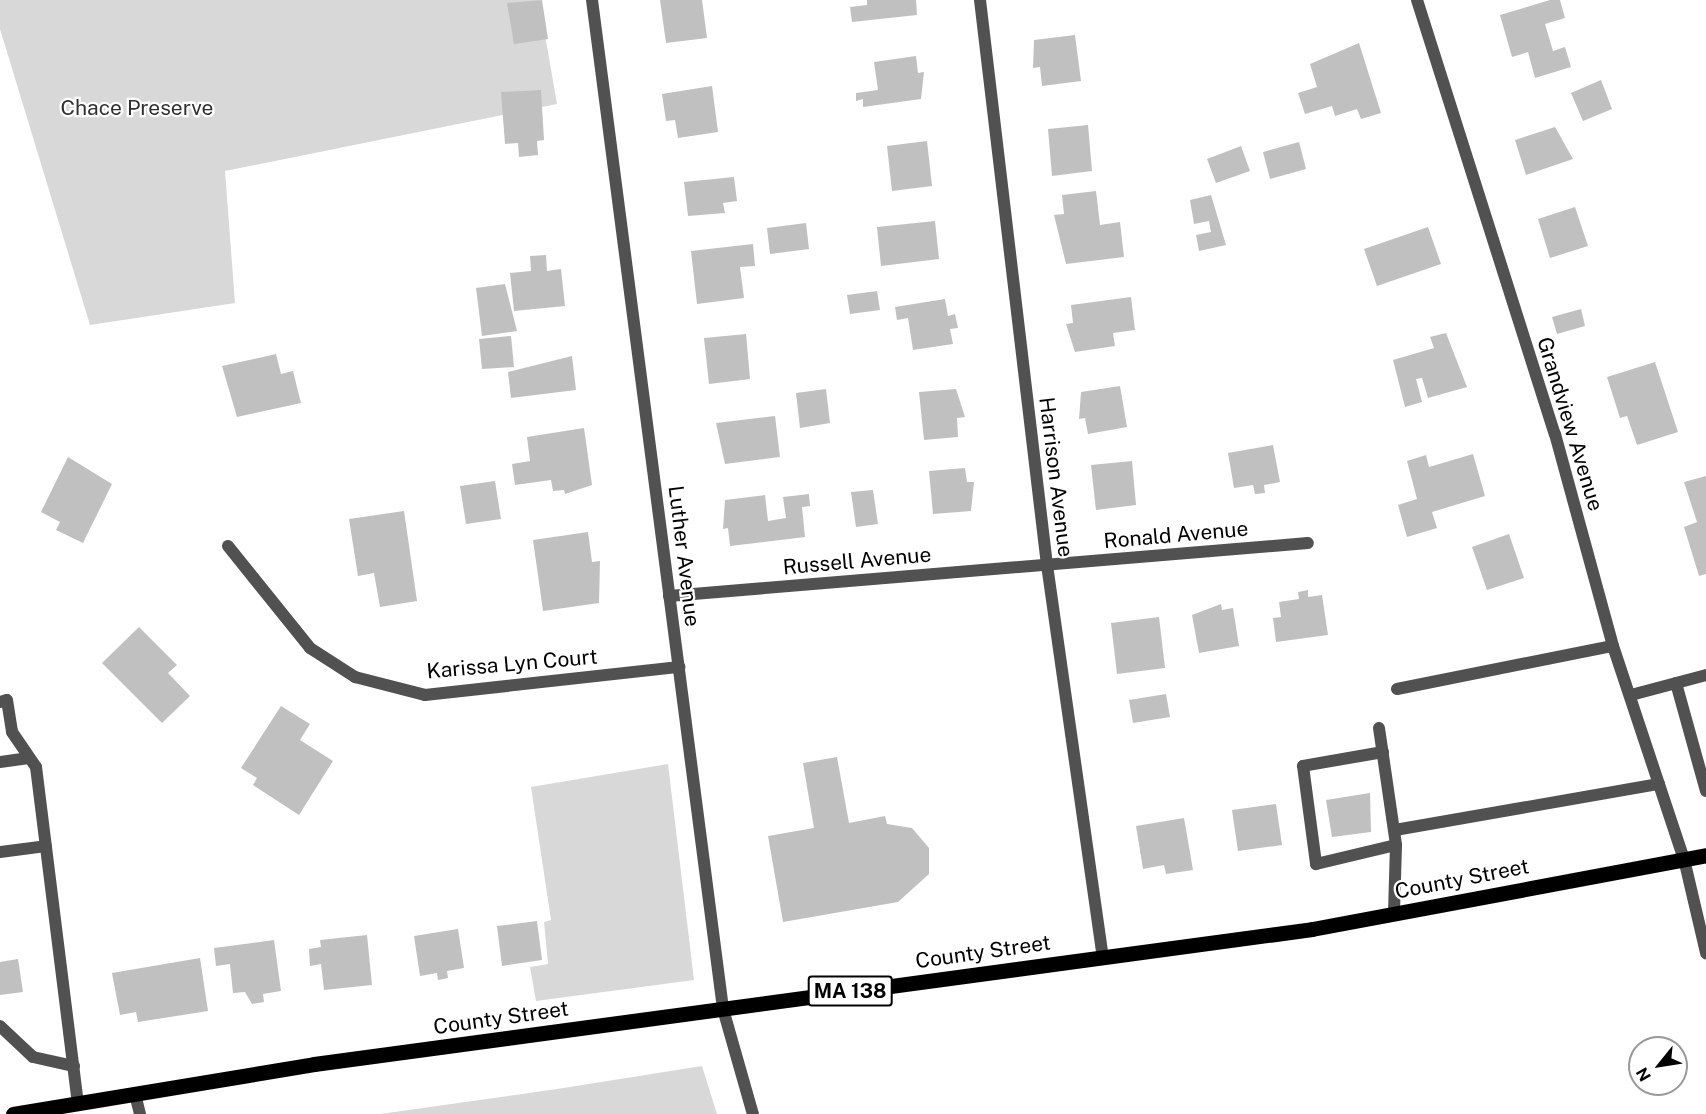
<!DOCTYPE html>
<html>
<head>
<meta charset="utf-8">
<style>
  body { margin:0 }
  #map { position:relative; width:1706px; height:1114px; overflow:hidden; background:#fff; font-family:"Public Sans",sans-serif }
  div>[style] { position:absolute }
  .green>* { inset:0; background:#d8d8d8 }
  .building>* { inset:0; background:#c0c0c0 }
  .lane>* { height:12px; margin:-6px; padding:0 6px; transform-origin:6px; border-radius:6px; background:#515151 }
  .street>* { height:12px; margin:-6px; padding:0 6px; transform-origin:6px; border-radius:6px; background:#515151 }
  .primary>* { height:15px; margin:-7.5px; padding:0 7.5px; transform-origin:7.5px; border-radius:7.5px; background:#000 }
  span { translate:-50% -50%; white-space:nowrap; text-align:center; line-height:1.15; -webkit-text-stroke:4.5px #fff; paint-order:stroke }
  .shield-label span { padding:2px 4px; background:#fff; border:2px solid; border-radius:4px; -webkit-text-stroke-width:0 }
  .shield-label { font-size:20px; color:#000; font-weight:700 }
  .park-label { font-size:21px; color:#2f2f2f }
  .street-label { font-size:21px; color:#000 }
  .north { position:absolute; left:1628px; top:1036px; width:60px; height:60px; box-sizing:border-box; background:#fff; border:2px solid #999; border-radius:50%; rotate:240deg; font-size:16px; font-weight:700; line-height:24px; text-align:center; color:#000 }
  .north::after { content:''; display:block; margin:auto; width:21px; height:27px; background:#000; clip-path:polygon(50% 0,100% 100%,50% 72%,0 100%) }
</style>
</head>
<body>
<div id="map">
  <div class="green">
    <i style="clip-path:polygon(0 0,539px 0,557px 104px,225px 171px,235px 303px,90px 325px,0 29px)"></i>
    <i style="clip-path:polygon(668px 764px,694px 980px,536px 1001px,530px 967px,548px 964px,544px 922px,551px 920px,531px 787px)"></i>
    <i style="clip-path:polygon(702px 1066px,717px 1114px,380px 1114px,557px 1089px)"></i>
  </div>
  <div class="building">
    <i style="clip-path:polygon(542px 0,548px 39px,514px 44px,507px 3px)"></i>
    <i style="clip-path:polygon(660px 0,702px 0,707px 38px,666px 43px)"></i>
    <i style="clip-path:polygon(867px 0,916px 0,917px 15px,852px 22px,850px 7px,867px 5px)"></i>
    <i style="clip-path:polygon(1550px 0,1560px 0,1565px 18px,1545px 24px,1553px 51px,1565px 47px,1571px 67px,1535px 78px,1528px 52px,1512px 57px,1500px 15px)"></i>
    <i style="clip-path:polygon(1075px 35px,1081px 81px,1042px 86px,1040px 67px,1033px 68px,1034px 40px)"></i>
    <i style="clip-path:polygon(1359px 43px,1381px 113px,1361px 119px,1357px 109px,1335px 116px,1332px 106px,1305px 114px,1298px 93px,1317px 87px,1310px 64px)"></i>
    <i style="clip-path:polygon(916px 56px,918px 73px,924px 72px,921px 99px,863px 107px,863px 99px,856px 101px,856px 93px,878px 90px,874px 62px)"></i>
    <i style="clip-path:polygon(1601px 80px,1612px 109px,1583px 121px,1571px 93px)"></i>
    <i style="clip-path:polygon(712px 86px,718px 132px,678px 138px,675px 120px,666px 121px,662px 94px)"></i>
    <i style="clip-path:polygon(541px 90px,544px 140px,537px 141px,538px 155px,519px 157px,518px 143px,505px 144px,501px 92px)"></i>
    <i style="clip-path:polygon(1088px 125px,1092px 171px,1052px 176px,1048px 129px)"></i>
    <i style="clip-path:polygon(1555px 127px,1573px 159px,1526px 175px,1515px 140px)"></i>
    <i style="clip-path:polygon(927px 141px,932px 186px,892px 191px,887px 146px)"></i>
    <i style="clip-path:polygon(1299px 142px,1306px 169px,1270px 179px,1263px 152px)"></i>
    <i style="clip-path:polygon(1241px 146px,1250px 171px,1216px 183px,1207px 159px)"></i>
    <i style="clip-path:polygon(734px 177px,737px 201px,723px 203px,725px 213px,688px 216px,684px 182px)"></i>
    <i style="clip-path:polygon(1096px 191px,1100px 225px,1120px 222px,1124px 257px,1066px 264px,1054px 215px,1064px 214px,1062px 195px)"></i>
    <i style="clip-path:polygon(1211px 195px,1226px 245px,1199px 251px,1196px 235px,1211px 232px,1209px 221px,1194px 224px,1190px 200px)"></i>
    <i style="clip-path:polygon(1575px 207px,1588px 246px,1550px 258px,1538px 219px)"></i>
    <i style="clip-path:polygon(935px 221px,939px 259px,881px 266px,877px 227px)"></i>
    <i style="clip-path:polygon(806px 223px,809px 249px,770px 254px,767px 228px)"></i>
    <i style="clip-path:polygon(1428px 227px,1441px 264px,1377px 286px,1364px 249px)"></i>
    <i style="clip-path:polygon(753px 244px,755px 266px,740px 267px,744px 298px,697px 304px,691px 251px)"></i>
    <i style="clip-path:polygon(546px 255px,547px 271px,561px 269px,565px 306px,514px 311px,510px 273px,531px 271px,530px 256px)"></i>
    <i style="clip-path:polygon(505px 284px,517px 331px,482px 336px,476px 288px)"></i>
    <i style="clip-path:polygon(877px 291px,880px 310px,850px 314px,847px 295px)"></i>
    <i style="clip-path:polygon(1131px 297px,1135px 330px,1113px 333px,1115px 346px,1075px 352px,1066px 324px,1073px 323px,1071px 305px)"></i>
    <i style="clip-path:polygon(945px 299px,948px 316px,955px 314px,958px 328px,950px 329px,953px 344px,913px 350px,908px 318px,897px 320px,895px 307px)"></i>
    <i style="clip-path:polygon(1581px 309px,1585px 326px,1557px 334px,1552px 317px)"></i>
    <i style="clip-path:polygon(1446px 333px,1467px 387px,1428px 398px,1422px 378px,1416px 379px,1422px 402px,1405px 407px,1393px 360px,1434px 348px,1430px 337px)"></i>
    <i style="clip-path:polygon(746px 334px,750px 379px,709px 384px,704px 338px)"></i>
    <i style="clip-path:polygon(511px 336px,514px 367px,482px 369px,479px 339px)"></i>
    <i style="clip-path:polygon(276px 354px,281px 374px,293px 371px,301px 403px,237px 417px,222px 366px)"></i>
    <i style="clip-path:polygon(572px 356px,576px 390px,511px 398px,508px 372px)"></i>
    <i style="clip-path:polygon(1655px 362px,1678px 432px,1637px 445px,1627px 416px,1620px 418px,1607px 377px)"></i>
    <i style="clip-path:polygon(1120px 386px,1127px 427px,1088px 434px,1085px 418px,1079px 419px,1081px 392px)"></i>
    <i style="clip-path:polygon(826px 389px,830px 423px,800px 428px,796px 393px)"></i>
    <i style="clip-path:polygon(956px 389px,965px 417px,957px 418px,958px 437px,924px 440px,919px 392px)"></i>
    <i style="clip-path:polygon(775px 416px,780px 457px,725px 464px,716px 423px)"></i>
    <i style="clip-path:polygon(584px 428px,592px 485px,565px 494px,564px 490px,553px 491px,551px 480px,515px 485px,512px 464px,530px 461px,527px 437px)"></i>
    <i style="clip-path:polygon(1273px 445px,1280px 482px,1264px 485px,1265px 493px,1255px 494px,1253px 485px,1234px 488px,1228px 453px)"></i>
    <i style="clip-path:polygon(1473px 454px,1485px 496px,1432px 512px,1437px 528px,1407px 537px,1398px 505px,1417px 499px,1407px 461px,1426px 455px,1429px 467px)"></i>
    <i style="clip-path:polygon(68px 457px,112px 484px,83px 543px,56px 530px,60px 522px,41px 512px)"></i>
    <i style="clip-path:polygon(1132px 461px,1136px 505px,1096px 510px,1091px 465px)"></i>
    <i style="clip-path:polygon(965px 468px,967px 482px,974px 482px,971px 511px,933px 514px,929px 471px)"></i>
    <i style="clip-path:polygon(1706px 476px,1706px 574px,1699px 576px,1684px 527px,1697px 522px,1684px 482px)"></i>
    <i style="clip-path:polygon(495px 481px,501px 519px,466px 524px,460px 486px)"></i>
    <i style="clip-path:polygon(873px 490px,878px 524px,856px 527px,851px 492px)"></i>
    <i style="clip-path:polygon(809px 494px,810px 506px,802px 507px,805px 537px,730px 546px,728px 528px,723px 529px,725px 500px,765px 495px,768px 521px,786px 518px,783px 497px)"></i>
    <i style="clip-path:polygon(404px 511px,417px 601px,380px 607px,374px 573px,358px 576px,349px 519px)"></i>
    <i style="clip-path:polygon(588px 532px,592px 562px,600px 561px,599px 603px,543px 611px,533px 540px)"></i>
    <i style="clip-path:polygon(1509px 534px,1524px 578px,1487px 590px,1472px 547px)"></i>
    <i style="clip-path:polygon(1308px 590px,1308px 597px,1322px 595px,1328px 635px,1276px 642px,1273px 618px,1281px 617px,1279px 602px,1299px 599px,1298px 592px)"></i>
    <i style="clip-path:polygon(1221px 604px,1222px 610px,1233px 608px,1239px 646px,1199px 653px,1192px 615px)"></i>
    <i style="clip-path:polygon(1159px 617px,1165px 668px,1117px 674px,1111px 623px)"></i>
    <i style="clip-path:polygon(139px 627px,177px 665px,168px 673px,190px 696px,162px 723px,102px 663px)"></i>
    <i style="clip-path:polygon(1166px 694px,1170px 717px,1133px 723px,1129px 700px)"></i>
    <i style="clip-path:polygon(281px 706px,310px 724px,300px 740px,333px 761px,299px 815px,253px 785px,257px 778px,241px 768px)"></i>
    <i style="clip-path:polygon(837px 757px,849px 823px,885px 816px,887px 824px,912px 828px,929px 848px,929px 874px,898px 902px,783px 922px,768px 836px,814px 828px,803px 763px)"></i>
    <i style="clip-path:polygon(1370px 793px,1371px 832px,1332px 837px,1326px 800px)"></i>
    <i style="clip-path:polygon(1276px 804px,1282px 845px,1238px 851px,1232px 810px)"></i>
    <i style="clip-path:polygon(1184px 818px,1193px 870px,1166px 874px,1164px 865px,1143px 869px,1136px 826px)"></i>
    <i style="clip-path:polygon(537px 921px,542px 960px,502px 966px,497px 926px)"></i>
    <i style="clip-path:polygon(458px 929px,464px 968px,447px 971px,448px 978px,438px 980px,437px 973px,420px 976px,414px 936px)"></i>
    <i style="clip-path:polygon(367px 935px,372px 985px,324px 990px,321px 964px,310px 966px,309px 949px,321px 947px,320px 940px)"></i>
    <i style="clip-path:polygon(274px 940px,281px 991px,263px 994px,264px 1002px,252px 1004px,245px 992px,233px 993px,230px 964px,216px 966px,214px 948px)"></i>
    <i style="clip-path:polygon(200px 958px,208px 1011px,138px 1022px,136px 1012px,120px 1015px,112px 973px)"></i>
    <i style="clip-path:polygon(18px 959px,23px 992px,0 995px,0 962px)"></i>
  </div>
  <div class="lane">
    <i style="left:1676px;top:683px;width:112px;rotate:74.5deg"></i>
    <i style="left:1397px;top:689px;width:220px;rotate:-11.3deg"></i>
    <i style="left:1631px;top:695px;width:78px;rotate:-14.9deg"></i>
    <i style="left:0;top:702px;width:7px;rotate:-16deg"></i>
    <i style="left:7px;top:700px;width:32px;rotate:81deg"></i>
    <i style="left:12px;top:732px;width:42px;rotate:55.6deg"></i>
    <i style="left:36px;top:767px;width:339px;rotate:82.9deg"></i>
    <i style="left:1379px;top:728px;width:118px;rotate:81.7deg"></i>
    <i style="left:1396px;top:845px;width:68px;rotate:91.7deg"></i>
    <i style="left:1383px;top:752px;width:81px;rotate:170.1deg"></i>
    <i style="left:1303px;top:766px;width:99px;rotate:82.4deg"></i>
    <i style="left:1316px;top:864px;width:82px;rotate:-13.4deg"></i>
    <i style="left:0;top:762px;width:29px;rotate:-8deg"></i>
    <i style="left:1395px;top:830px;width:268px;rotate:-9.9deg"></i>
    <i style="left:0;top:852px;width:46px;rotate:-7.4deg"></i>
    <i style="left:1684px;top:859px;width:97px;rotate:76.8deg"></i>
    <i style="left:0;top:1026px;width:45px;rotate:43.2deg"></i>
    <i style="left:33px;top:1057px;width:42px;rotate:12.4deg"></i>
  </div>
  <div class="street">
    <i style="left:592px;top:0;width:1017px;rotate:82.6deg"></i>
    <i style="left:723px;top:1009px;width:109px;rotate:74.1deg"></i>
    <i style="left:980px;top:0;width:569px;rotate:83.24deg"></i>
    <i style="left:1047px;top:565px;width:396px;rotate:81.9deg"></i>
    <i style="left:1417px;top:0;width:455px;rotate:72.4deg"></i>
    <i style="left:1555px;top:434px;width:220px;rotate:74.7deg"></i>
    <i style="left:1613px;top:646px;width:225px;rotate:71.6deg"></i>
    <i style="left:228px;top:546px;width:131px;rotate:51.2deg"></i>
    <i style="left:310px;top:648px;width:54px;rotate:32.8deg"></i>
    <i style="left:355px;top:677px;width:72px;rotate:14.4deg"></i>
    <i style="left:425px;top:695px;width:256px;rotate:-6.3deg"></i>
    <i style="left:669px;top:596px;width:641px;rotate:-4.74deg"></i>
    <i style="left:135px;top:1094px;width:21px;rotate:76deg"></i>
  </div>
  <div class="primary">
    <i style="left:13px;top:1114px;width:305px;rotate:-9.4deg"></i>
    <i style="left:314px;top:1064px;width:1007px;rotate:-7.7deg"></i>
    <i style="left:1312px;top:929px;width:401px;rotate:-10.6deg"></i>
  </div>
  <div class="shield-label">
    <span style="left:850px;top:991px">MA 138</span>
  </div>
  <div class="park-label">
    <span style="left:137px;top:108px">Chace Preserve</span>
  </div>
  <div class="street-label">
    <span style="left:1570px;top:424px;rotate:73deg">Grandview Avenue</span>
    <span style="left:1056px;top:477px;rotate:83deg">Harrison Avenue</span>
    <span style="left:1176px;top:535px;rotate:-5deg">Ronald Avenue</span>
    <span style="left:684px;top:556px;rotate:83deg">Luther Avenue</span>
    <span style="left:857px;top:561px;rotate:-5deg">Russell Avenue</span>
    <span style="left:512px;top:664px;rotate:-5deg">Karissa Lyn Court</span>
    <span style="left:1462px;top:879px;rotate:-11deg">County Street</span>
    <span style="left:983px;top:952px;rotate:-8deg">County Street</span>
    <span style="left:501px;top:1018px;rotate:-8deg">County Street</span>
  </div>
  <div class="north">N</div>
</div>
</body>
</html>
